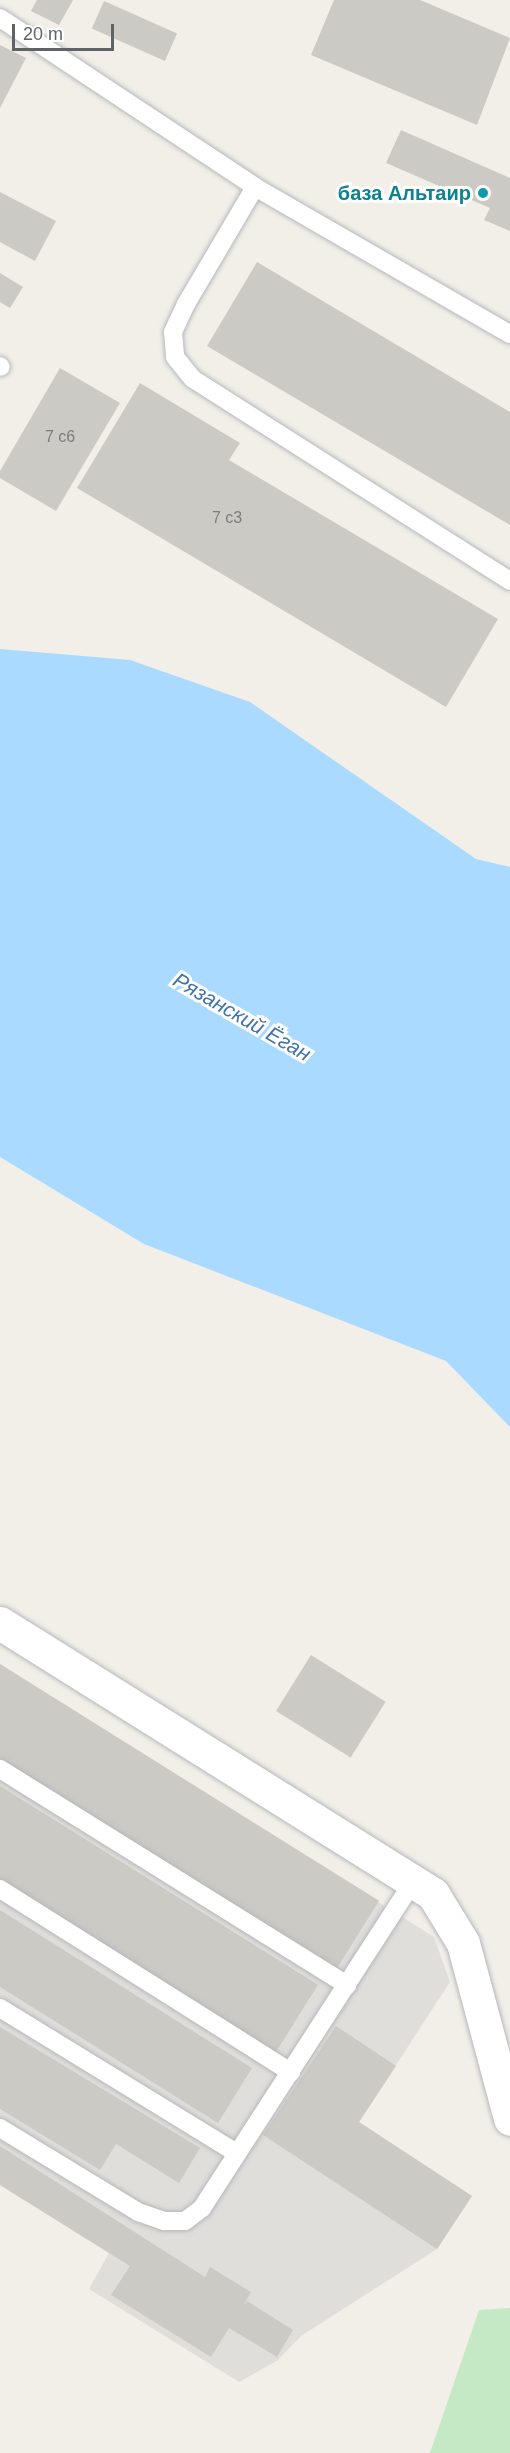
<!DOCTYPE html>
<meta charset="utf-8">
<style>
body{margin:0}
#map{position:relative;width:510px;height:2453px;overflow:hidden;background:#f1efe8;font-family:Arial,sans-serif}
div>[style]{position:absolute}
[style*='--x']{left:calc(var(--x)*1px);top:calc(var(--y)*1px);width:calc(var(--w)*1px);rotate:calc(var(--a)*1deg)}
.industrial>*{inset:0;background:#e0deda}
.green>*{inset:0;background:#c5e8c5}
.water>*{inset:0;background:#aadaff}
.building>*{inset:0;background:#cccac5;transform-origin:0 0}
.roads{filter:drop-shadow(0 0 2px #b5b8bc) drop-shadow(0 0 2px #b5b8bc)}
.lane>*{height:18px;margin:-9px;padding:0 9px;transform-origin:9px;border-radius:9px;background:#fff}
.street>*{height:33px;margin:-16.5px;padding:0 16.5px;transform-origin:16.5px;border-radius:16.5px;background:#fff}
.dots>*{width:16px;height:16px;translate:-50% -50%;box-sizing:border-box;border:3px solid #fff;border-radius:50%}
span{translate:-50% -50%;white-space:nowrap;text-align:center;line-height:1.15;-webkit-text-stroke:6px #fff;paint-order:stroke}
.number-label{font-size:16px;color:#7a7d7f}
.number-label span{-webkit-text-stroke-width:0}
.culture-label{font-size:20px;color:#0d838f;font-weight:700}
.right{translate:-100% -50%;text-align:right}
.water-label{font-size:21px;color:#4174aa;font-style:italic}
.scale{position:absolute;left:12px;top:24px;width:102px;height:27px;box-sizing:border-box;border:3px solid #5f6368;border-top:0;padding-left:8px;font-size:18px;line-height:21px;white-space:nowrap;color:#5f6368;-webkit-text-stroke:4px #fff;paint-order:stroke}
</style>
<div id="map">
<div class="industrial">
<i style="clip-path:polygon(0 1664px,434px 1937px,450px 1982px,359px 2122px,472px 2196px,437px 2249px,301px 2336px,278px 2360px,239px 2382px,89px 2289px,109px 2253px,0 2185px)"></i>
</div>
<div class="green">
<i style="clip-path:polygon(510px 2308px,510px 2453px,430px 2453px,479px 2310px)"></i>
</div>
<div class="water">
<i style="clip-path:polygon(0 649px,130px 660px,250px 702px,476px 859px,510px 867px,510px 1427px,446px 1361px,144px 1244px,0 1157px)"></i>
</div>
<div class="building">
<i style="clip-path:polygon(37px 0,73px 0,59px 25px,31px 11px)"></i>
<i style="clip-path:polygon(334px 0,420px 0,510px 38px,477px 125px,311px 55px)"></i>
<i style="left:104px;top:1px;width:80px;height:30px;rotate:24deg"></i>
<i style="clip-path:polygon(0 45px,26px 58px,0 108px)"></i>
<i style="clip-path:polygon(401px 130px,510px 178px,510px 231px,484px 220px,490px 208px,386px 163px)"></i>
<i style="clip-path:polygon(0 192px,56px 221px,35px 261px,0 242px)"></i>
<i style="clip-path:polygon(257px 262px,510px 412px,510px 525px,207px 346px)"></i>
<i style="clip-path:polygon(0 273px,23px 287px,10px 308px,0 302px)"></i>
<i style="clip-path:polygon(60px 368px,120px 403px,56px 511px,0 478px,0 471px)"></i>
<i style="clip-path:polygon(140px 383px,240px 443px,229px 460px,498px 619px,446px 707px,77px 488px)"></i>
<i style="left:311px;top:1655px;width:88px;height:66px;rotate:32deg"></i>
<i style="left:0;top:1664px;width:447px;height:80px;rotate:32deg"></i>
<i style="left:0;top:1786px;width:375px;height:80px;rotate:32deg"></i>
<i style="clip-path:polygon(0 1910px,252px 2068px,218px 2123px,0 1987px)"></i>
<i style="clip-path:polygon(336px 2026px,396px 2066px,359px 2122px,472px 2196px,437px 2249px,263px 2135px)"></i>
<i style="clip-path:polygon(0 2027px,200px 2148px,179px 2183px,116px 2144px,100px 2170px,0 2109px)"></i>
<i style="clip-path:polygon(0 2146px,205px 2277px,210px 2267px,251px 2292px,243px 2306px,247px 2301px,293px 2330px,277px 2357px,229px 2328px,211px 2357px,111px 2295px,130px 2266px,0 2185px)"></i>
</div>
<div class="roads">
<div class="lane">
<i style="--x:0;--y:18;--w:306;--a:33.5"></i>
<i style="--x:255;--y:187;--w:294;--a:30"></i>
<i style="--x:255;--y:187;--w:136;--a:120.5"></i>
<i style="--x:186;--y:304;--w:31;--a:115"></i>
<i style="--x:173;--y:332;--w:25;--a:85"></i>
<i style="--x:175;--y:357;--w:28;--a:51"></i>
<i style="--x:193;--y:379;--w:376;--a:32.5"></i>
<i style="--x:0;--y:366;--w:1;--a:45"></i>
<i style="--x:0;--y:1769;--w:409;--a:31.9"></i>
<i style="--x:0;--y:1889;--w:344;--a:32.2"></i>
<i style="--x:0;--y:2008;--w:278;--a:31.5"></i>
<i style="--x:0;--y:2128;--w:162;--a:31.3"></i>
<i style="--x:138;--y:2212;--w:28;--a:19"></i>
<i style="--x:164;--y:2221;--w:21;--a:0"></i>
<i style="--x:185;--y:2221;--w:21;--a:-37"></i>
<i style="--x:202;--y:2208;--w:392;--a:-57.1"></i>
</div>
<div class="street">
<i style="--x:0;--y:1623;--w:511;--a:32.04"></i>
<i style="--x:433;--y:1894;--w:57;--a:58.5"></i>
<i style="--x:463;--y:1943;--w:182;--a:75"></i>
</div>
</div>
<div class="dots">
<i style="left:483px;top:193px;background:#0f9aa8"></i>
</div>
<div class="number-label">
<span style="left:60px;top:437px">7 с6</span>
<span style="left:227px;top:518px">7 с3</span>
</div>
<div class="culture-label">
<span class="right" style="left:471px;top:193px">база Альтаир</span>
</div>
<div class="water-label">
<span style="left:242px;top:1017px;rotate:30deg">Рязанский Ёган</span>
</div>
<div class="scale">20 m</div>
</div>
